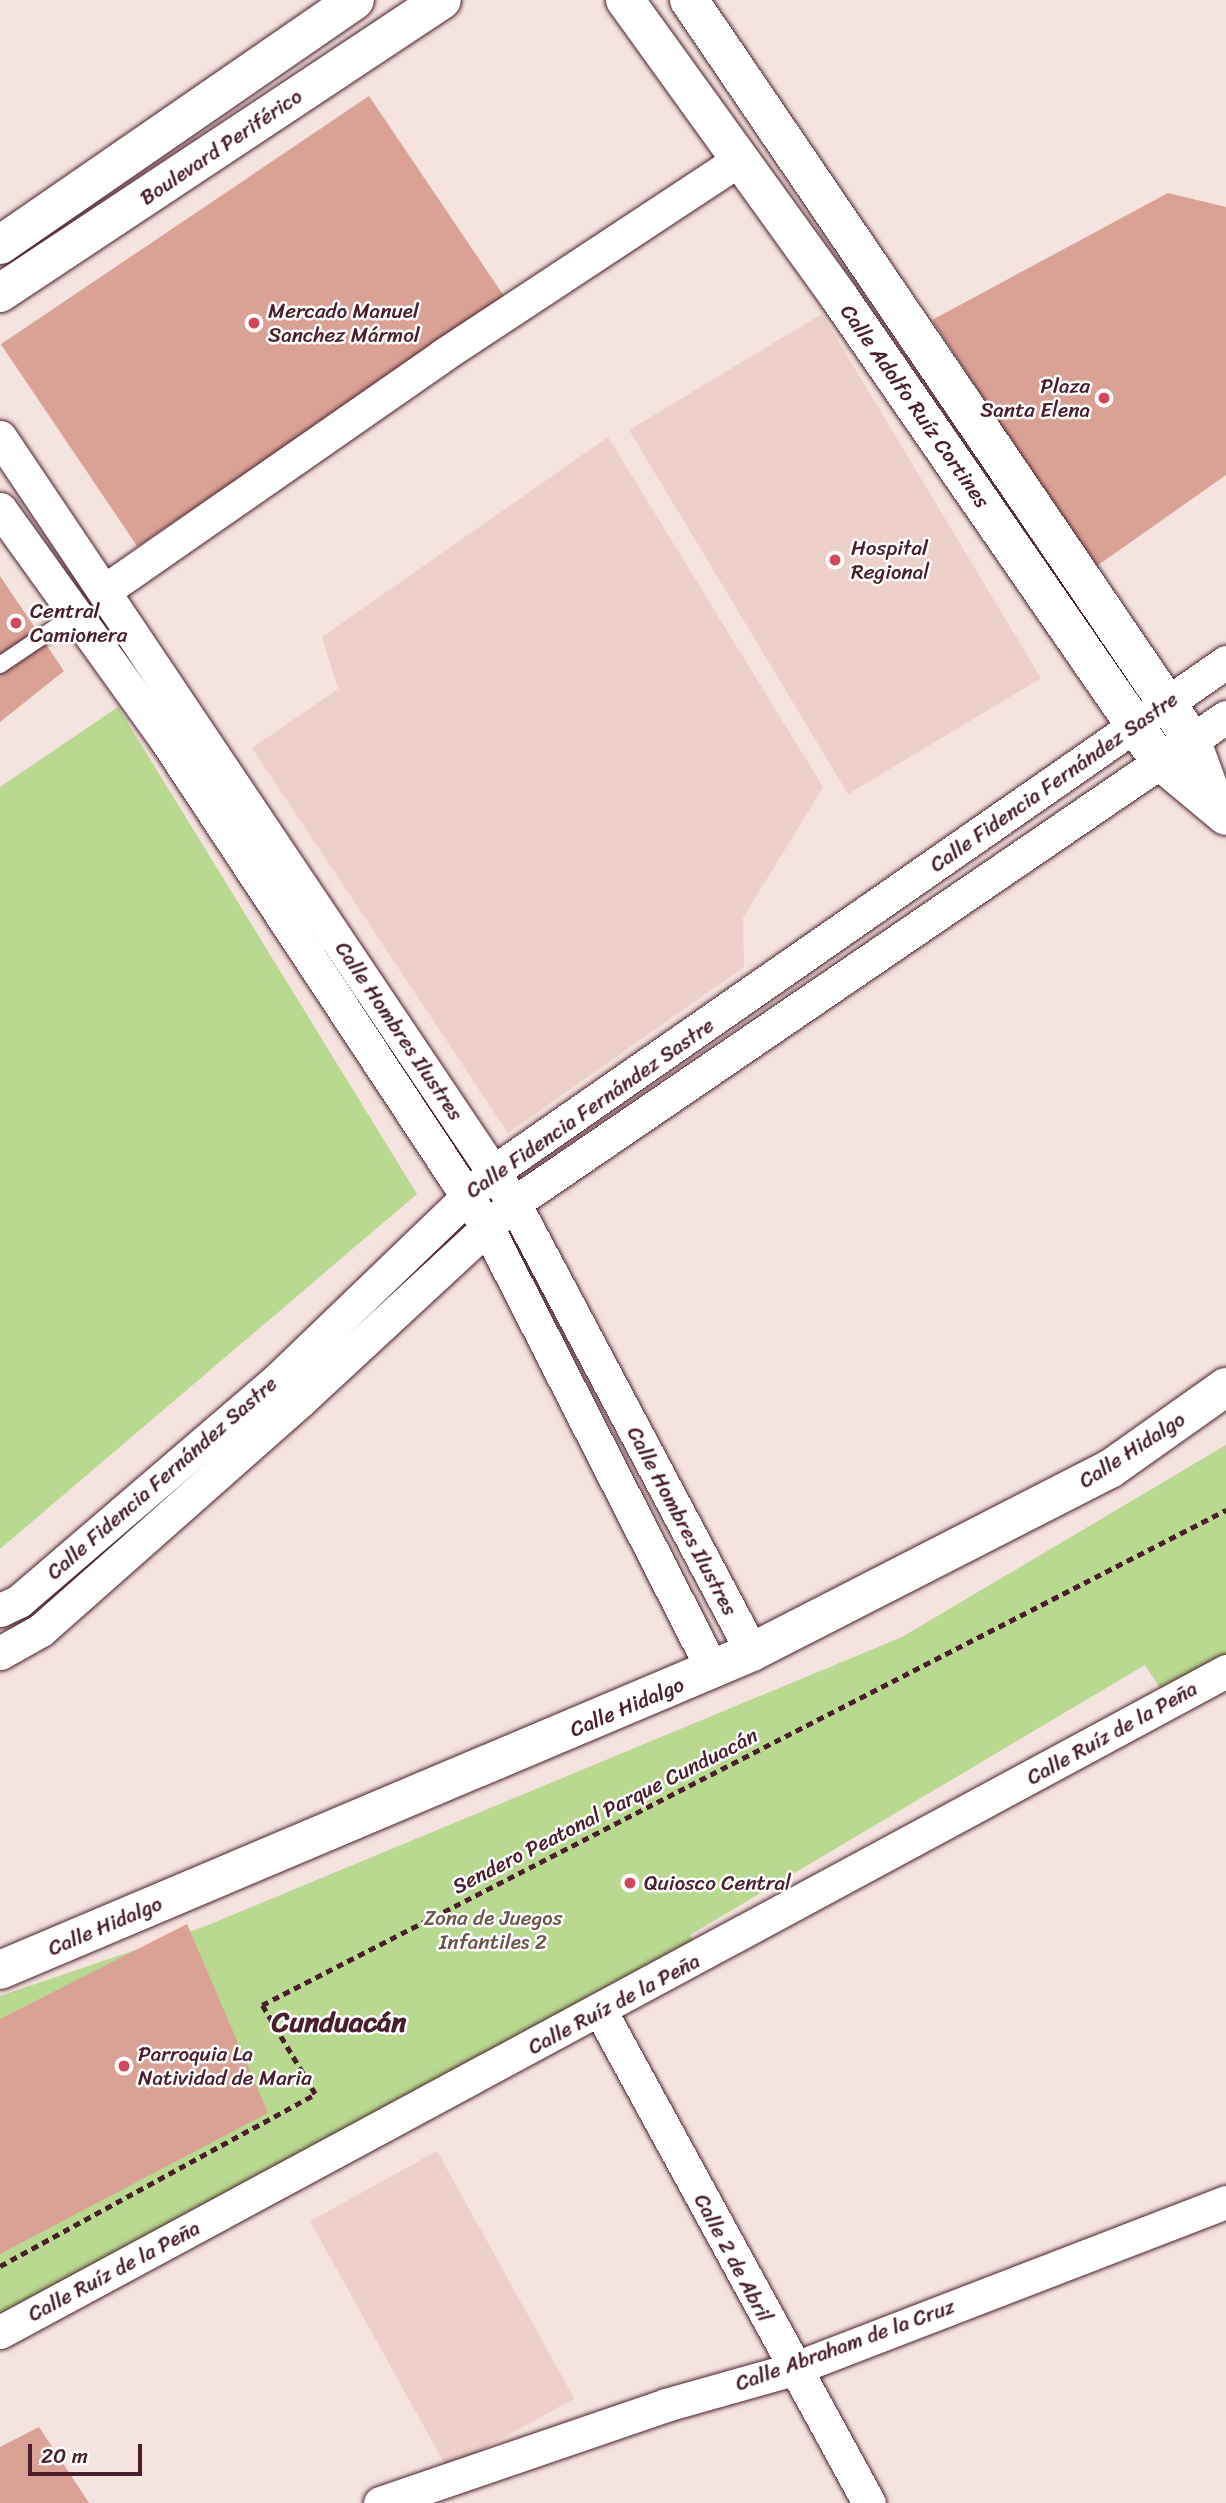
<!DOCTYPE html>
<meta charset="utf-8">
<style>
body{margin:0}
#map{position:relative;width:1226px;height:2503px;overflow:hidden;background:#f4e3df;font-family:Sriracha,sans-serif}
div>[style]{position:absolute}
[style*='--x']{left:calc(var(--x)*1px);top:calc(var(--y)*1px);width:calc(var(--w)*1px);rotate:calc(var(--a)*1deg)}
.built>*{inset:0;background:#ecd0c9;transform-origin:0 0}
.green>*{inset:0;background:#b9d890}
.building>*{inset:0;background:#daa295;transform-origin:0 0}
.path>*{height:4.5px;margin-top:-2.25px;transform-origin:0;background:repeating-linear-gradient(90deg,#4a1f2b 0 7px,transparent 0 12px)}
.roads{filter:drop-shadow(0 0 2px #4a1f2b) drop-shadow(0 0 2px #4a1f2b)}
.service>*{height:16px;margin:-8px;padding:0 8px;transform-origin:8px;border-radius:8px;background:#fff}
.minor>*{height:33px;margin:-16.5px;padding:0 16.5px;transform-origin:16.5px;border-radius:16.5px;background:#fff}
.tertiary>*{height:38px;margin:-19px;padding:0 19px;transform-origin:19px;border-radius:19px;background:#fff}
.dots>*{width:19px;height:19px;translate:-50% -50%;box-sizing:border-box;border:4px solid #fff;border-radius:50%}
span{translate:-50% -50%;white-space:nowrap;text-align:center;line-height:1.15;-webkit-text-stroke:5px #fff;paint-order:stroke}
.street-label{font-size:21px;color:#4a1f2b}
.poi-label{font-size:21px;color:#4a1f2b}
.left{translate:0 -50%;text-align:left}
.right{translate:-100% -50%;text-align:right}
.park-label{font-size:21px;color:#6b5649}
.district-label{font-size:28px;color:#4a1f2b;font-weight:700}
.scale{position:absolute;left:28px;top:2444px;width:114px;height:32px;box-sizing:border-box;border:4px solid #4a1f2b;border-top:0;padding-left:9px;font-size:21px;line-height:24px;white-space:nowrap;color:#4a1f2b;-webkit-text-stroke:5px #fff;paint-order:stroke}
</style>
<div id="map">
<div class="built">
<i style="left:822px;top:314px;width:425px;height:225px;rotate:59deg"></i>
<i style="clip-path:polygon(608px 437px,823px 787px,743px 918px,744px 967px,508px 1133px,252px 748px,338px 689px,322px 637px)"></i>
<i style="left:437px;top:2151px;width:283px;height:145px;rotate:61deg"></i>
</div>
<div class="green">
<i style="clip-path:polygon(118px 707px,417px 1194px,0 1549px,0 787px)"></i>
<i style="clip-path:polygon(1226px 1445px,1226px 1670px,1169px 1702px,1145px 1665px,690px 1935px,703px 1956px,0 2330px,0 1996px,206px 1926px,902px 1637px)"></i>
</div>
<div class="building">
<i style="left:369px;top:96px;width:244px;height:444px;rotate:56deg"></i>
<i style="clip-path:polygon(1168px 193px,1226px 207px,1226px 475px,1094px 568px,932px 320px)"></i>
<i style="clip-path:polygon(0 576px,64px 671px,0 722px)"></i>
<i style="clip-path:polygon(187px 1924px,268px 2113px,0 2254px,0 2019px)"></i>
<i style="clip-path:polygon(39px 2427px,89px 2503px,0 2503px,0 2447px)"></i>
</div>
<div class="path">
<i style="--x:0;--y:2266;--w:359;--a:-28.6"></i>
<i style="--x:315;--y:2094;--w:104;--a:-120.8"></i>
<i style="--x:262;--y:2005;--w:1084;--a:-27.18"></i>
</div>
<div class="roads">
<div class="service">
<i style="--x:0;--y:665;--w:93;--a:-34"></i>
</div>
<div class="minor">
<i style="--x:0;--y:437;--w:922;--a:56.14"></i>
<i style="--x:514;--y:1203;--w:508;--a:62.07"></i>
<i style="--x:0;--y:509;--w:284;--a:54.3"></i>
<i style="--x:166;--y:740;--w:581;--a:56.58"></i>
<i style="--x:486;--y:1225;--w:500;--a:63"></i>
<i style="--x:104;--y:591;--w:413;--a:-34.8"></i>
<i style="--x:443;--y:355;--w:352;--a:-33.4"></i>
<i style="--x:0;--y:1610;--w:21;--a:-25"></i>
<i style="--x:19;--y:1601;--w:343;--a:-40.6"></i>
<i style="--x:279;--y:1378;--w:297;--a:-43.9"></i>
<i style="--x:493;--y:1172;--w:893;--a:-34.83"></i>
<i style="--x:0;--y:1653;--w:47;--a:-29.3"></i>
<i style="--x:41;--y:1630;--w:347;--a:-41.5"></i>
<i style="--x:301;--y:1400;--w:290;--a:-42.8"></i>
<i style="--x:514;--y:1203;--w:862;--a:-34.32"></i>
<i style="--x:601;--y:2012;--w:559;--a:61.37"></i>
<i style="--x:0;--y:2332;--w:1393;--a:-28.33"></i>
<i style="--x:380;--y:2503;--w:302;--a:-18.9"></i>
<i style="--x:666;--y:2405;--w:132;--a:-15.8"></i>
<i style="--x:793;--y:2369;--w:464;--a:-21.1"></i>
</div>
<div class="tertiary">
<i style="--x:625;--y:0;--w:366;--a:54.2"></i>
<i style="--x:839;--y:297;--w:563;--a:55.35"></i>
<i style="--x:1159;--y:760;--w:87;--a:39.9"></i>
<i style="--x:689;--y:0;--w:893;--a:55.81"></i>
<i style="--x:1191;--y:739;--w:67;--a:69.9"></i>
<i style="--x:0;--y:245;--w:431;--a:-34.6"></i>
<i style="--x:0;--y:293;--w:530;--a:-33.54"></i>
<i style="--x:0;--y:1970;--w:816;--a:-22.92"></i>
<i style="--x:752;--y:1652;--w:402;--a:-27.1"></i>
<i style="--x:1110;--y:1469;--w:142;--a:-35.3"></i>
</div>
</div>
<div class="dots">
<i style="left:254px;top:323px;background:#d1495b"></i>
<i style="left:1104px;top:398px;background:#d1495b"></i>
<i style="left:835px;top:560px;background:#d1495b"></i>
<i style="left:16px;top:623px;background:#d1495b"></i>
<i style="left:630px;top:1883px;background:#d1495b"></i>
<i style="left:124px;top:2066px;background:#d1495b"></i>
</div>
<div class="street-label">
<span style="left:221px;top:147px;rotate:-34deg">Boulevard Periférico</span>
<span style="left:915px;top:406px;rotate:55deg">Calle Adolfo Ruíz Cortines</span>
<span style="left:1054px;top:782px;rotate:-35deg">Calle Fidencia Fernández Sastre</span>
<span style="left:399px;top:1031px;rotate:56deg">Calle Hombres Ilustres</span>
<span style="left:590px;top:1108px;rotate:-35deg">Calle Fidencia Fernández Sastre</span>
<span style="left:1132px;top:1450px;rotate:-33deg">Calle Hidalgo</span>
<span style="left:162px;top:1478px;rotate:-41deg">Calle Fidencia Fernández Sastre</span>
<span style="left:682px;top:1521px;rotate:62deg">Calle Hombres Ilustres</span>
<span style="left:627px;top:1707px;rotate:-23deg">Calle Hidalgo</span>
<span style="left:1112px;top:1733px;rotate:-29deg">Calle Ruíz de la Peña</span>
<span style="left:605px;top:1811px;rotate:-27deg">Sendero Peatonal Parque Cunduacán</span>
<span style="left:105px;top:1926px;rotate:-23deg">Calle Hidalgo</span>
<span style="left:614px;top:2004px;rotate:-28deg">Calle Ruíz de la Peña</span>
<span style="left:733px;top:2258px;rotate:62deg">Calle 2 de Abril</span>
<span style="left:114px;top:2271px;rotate:-28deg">Calle Ruíz de la Peña</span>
<span style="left:845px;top:2345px;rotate:-20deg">Calle Abraham de la Cruz</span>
</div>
<div class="poi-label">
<span class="left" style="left:268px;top:323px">Mercado Manuel<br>Sanchez Mármol</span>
<span class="right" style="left:1090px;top:398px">Plaza<br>Santa Elena</span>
<span class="left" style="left:851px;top:560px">Hospital<br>Regional</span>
<span class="left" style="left:30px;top:623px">Central<br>Camionera</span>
<span class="left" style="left:644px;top:1883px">Quiosco Central</span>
<span class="left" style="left:138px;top:2066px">Parroquia La<br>Natividad de Maria</span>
</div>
<div class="park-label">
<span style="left:493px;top:1930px">Zona de Juegos<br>Infantiles 2</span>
</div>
<div class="district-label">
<span style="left:339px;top:2022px">Cunduacán</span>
</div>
<div class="scale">20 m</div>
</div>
